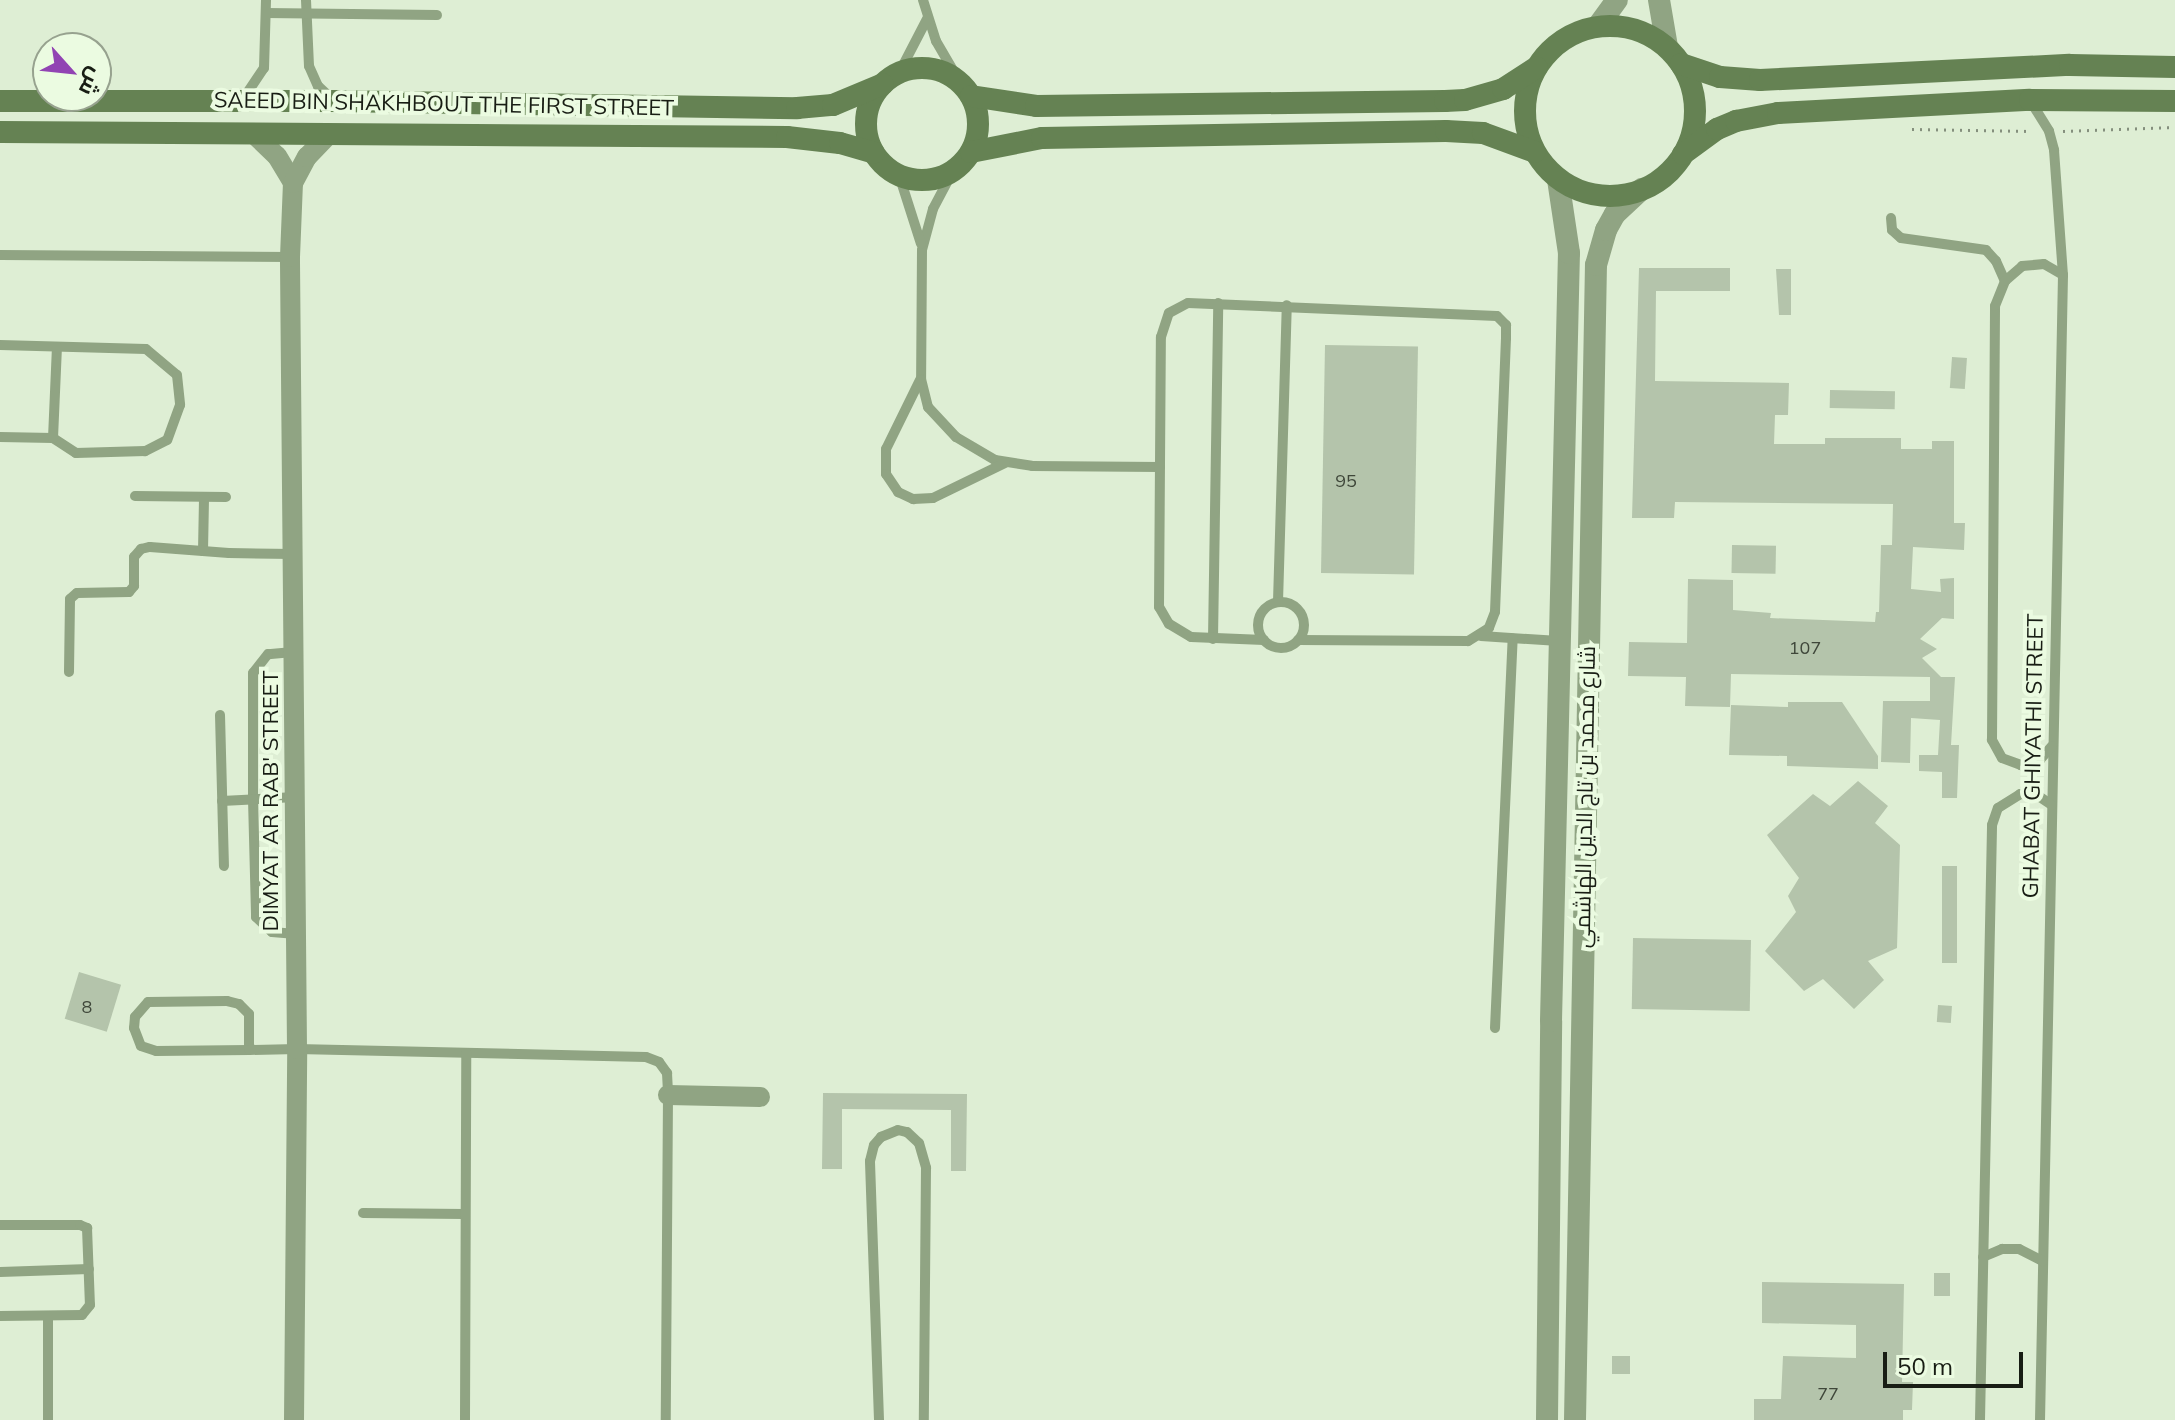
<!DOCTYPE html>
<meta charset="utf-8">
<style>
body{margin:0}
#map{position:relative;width:2175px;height:1420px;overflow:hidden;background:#deeed4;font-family:Mulish,Cairo,sans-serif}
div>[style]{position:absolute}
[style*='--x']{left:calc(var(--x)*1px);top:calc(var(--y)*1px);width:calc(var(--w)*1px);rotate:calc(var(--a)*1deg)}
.building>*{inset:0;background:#b4c4ab;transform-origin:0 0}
.path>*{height:3px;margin-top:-1.5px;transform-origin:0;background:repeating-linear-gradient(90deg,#848f7d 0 2px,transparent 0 8px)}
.service>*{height:10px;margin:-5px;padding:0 5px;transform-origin:5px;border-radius:5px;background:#90a483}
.service>.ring{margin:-5px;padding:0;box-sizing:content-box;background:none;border:10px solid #90a483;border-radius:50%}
.minor>*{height:20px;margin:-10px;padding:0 10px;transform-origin:10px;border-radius:10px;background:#90a483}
.tertiary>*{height:22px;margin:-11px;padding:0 11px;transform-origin:11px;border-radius:11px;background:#90a483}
.secondary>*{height:22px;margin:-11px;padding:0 11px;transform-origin:11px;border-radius:11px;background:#658253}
.secondary>.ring{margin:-11px;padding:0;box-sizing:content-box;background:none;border:22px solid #658253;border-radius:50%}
span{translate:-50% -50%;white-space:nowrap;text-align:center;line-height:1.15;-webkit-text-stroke:8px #ebfbe1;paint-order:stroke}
.number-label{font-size:18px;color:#3f473a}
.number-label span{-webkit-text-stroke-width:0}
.street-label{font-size:22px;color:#181d14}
.north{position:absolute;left:32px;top:32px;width:80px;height:80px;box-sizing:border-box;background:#ebfbe1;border:2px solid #97a28f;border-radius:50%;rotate:117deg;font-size:22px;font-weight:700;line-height:32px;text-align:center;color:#181d14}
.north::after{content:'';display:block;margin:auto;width:28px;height:36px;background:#9143b3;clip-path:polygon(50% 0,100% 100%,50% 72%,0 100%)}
.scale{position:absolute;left:1883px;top:1352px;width:140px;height:36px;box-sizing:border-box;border:4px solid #181d14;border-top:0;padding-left:10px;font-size:24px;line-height:28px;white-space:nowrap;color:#181d14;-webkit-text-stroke:6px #ebfbe1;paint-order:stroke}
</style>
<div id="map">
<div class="building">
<i style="clip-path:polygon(1639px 268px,1730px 268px,1730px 291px,1656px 291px,1655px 381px,1789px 383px,1788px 415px,1775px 415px,1774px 444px,1825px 444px,1825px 438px,1901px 438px,1901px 449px,1932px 449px,1932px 441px,1954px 441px,1954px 523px,1965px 523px,1964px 550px,1913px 547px,1911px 589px,1941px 592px,1940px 579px,1954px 578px,1954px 619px,1942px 618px,1920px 639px,1937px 649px,1922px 658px,1941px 677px,1955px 677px,1951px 745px,1959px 745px,1957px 798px,1942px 798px,1942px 772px,1919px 771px,1919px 755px,1938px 755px,1940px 720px,1911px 718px,1910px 763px,1881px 762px,1883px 701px,1930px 701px,1930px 677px,1731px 674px,1730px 707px,1685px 706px,1686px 677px,1628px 676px,1629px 642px,1687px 643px,1688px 579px,1733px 580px,1733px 610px,1771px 613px,1770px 618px,1875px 622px,1876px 612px,1879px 612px,1881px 545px,1892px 545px,1893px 504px,1675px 502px,1674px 518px,1632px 518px)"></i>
<i style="clip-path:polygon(1776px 269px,1791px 269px,1791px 315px,1779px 315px)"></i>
<i style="left:1325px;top:345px;width:93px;height:228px;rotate:1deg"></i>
<i style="left:1952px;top:357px;width:15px;height:31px;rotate:4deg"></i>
<i style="left:1830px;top:390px;width:65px;height:18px;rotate:1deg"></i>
<i style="left:1732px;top:545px;width:44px;height:28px;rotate:1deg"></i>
<i style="clip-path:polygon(1788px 702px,1842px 702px,1878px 756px,1878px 769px,1787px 766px,1787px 756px,1729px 755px,1731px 705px,1788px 707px)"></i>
<i style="clip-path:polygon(1858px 781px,1888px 806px,1875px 823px,1900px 845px,1897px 948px,1868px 961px,1884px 980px,1854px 1009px,1823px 979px,1804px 991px,1765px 951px,1796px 912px,1788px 896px,1799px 878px,1767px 835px,1813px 794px,1830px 806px)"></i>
<i style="left:1942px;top:866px;width:15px;height:97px"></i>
<i style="left:1633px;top:938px;width:118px;height:71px;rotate:1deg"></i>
<i style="left:79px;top:972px;width:44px;height:49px;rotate:17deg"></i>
<i style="left:1938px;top:1005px;width:14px;height:17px;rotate:4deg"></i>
<i style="clip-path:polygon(823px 1093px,967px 1094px,966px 1171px,951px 1171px,951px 1110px,842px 1109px,842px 1169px,822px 1169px)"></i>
<i style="left:1934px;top:1273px;width:16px;height:23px"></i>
<i style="clip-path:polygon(1762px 1282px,1904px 1284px,1902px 1382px,1913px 1382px,1912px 1410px,1903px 1410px,1903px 1420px,1754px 1420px,1754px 1399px,1781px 1399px,1783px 1356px,1856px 1358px,1856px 1325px,1762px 1323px)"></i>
<i style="left:1630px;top:1356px;width:18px;height:18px;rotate:90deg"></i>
</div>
<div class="path">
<i style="--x:1912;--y:129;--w:119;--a:1"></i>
<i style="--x:2063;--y:131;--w:112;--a:-2"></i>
</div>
<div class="service">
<i style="--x:306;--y:0;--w:66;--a:87.4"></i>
<i style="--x:309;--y:66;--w:22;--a:66"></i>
<i style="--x:318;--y:86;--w:16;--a:43"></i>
<i style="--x:923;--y:0;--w:43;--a:72.4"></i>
<i style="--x:936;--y:41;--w:48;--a:59.7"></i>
<i style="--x:266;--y:13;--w:171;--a:0.7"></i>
<i style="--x:899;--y:73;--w:61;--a:-62.6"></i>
<i style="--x:243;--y:99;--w:37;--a:-56"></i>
<i style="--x:264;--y:68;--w:68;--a:-88.3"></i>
<i style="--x:2031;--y:102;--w:34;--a:58"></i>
<i style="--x:2049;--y:131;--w:20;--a:75"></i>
<i style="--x:2054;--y:150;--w:125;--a:85.9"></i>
<i style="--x:2063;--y:275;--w:1145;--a:91.15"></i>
<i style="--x:953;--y:171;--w:43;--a:117.8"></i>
<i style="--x:933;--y:209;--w:42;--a:105"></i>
<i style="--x:922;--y:250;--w:129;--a:90.4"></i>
<i style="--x:921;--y:379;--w:29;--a:76"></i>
<i style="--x:928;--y:407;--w:41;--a:47"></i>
<i style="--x:956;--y:437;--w:45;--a:30.5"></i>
<i style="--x:995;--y:460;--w:37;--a:9"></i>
<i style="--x:1032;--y:466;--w:128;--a:0.4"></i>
<i style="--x:899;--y:175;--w:72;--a:72.3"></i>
<i style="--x:1891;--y:218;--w:12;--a:85"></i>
<i style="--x:1892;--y:230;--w:12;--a:42"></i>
<i style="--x:1901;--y:238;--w:86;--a:8"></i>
<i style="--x:1986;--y:250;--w:15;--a:48"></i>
<i style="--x:1996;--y:261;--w:22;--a:66"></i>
<i style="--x:0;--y:255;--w:290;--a:0.4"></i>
<i style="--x:0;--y:345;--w:146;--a:1.6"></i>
<i style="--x:146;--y:349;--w:40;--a:40"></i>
<i style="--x:177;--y:375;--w:30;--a:84"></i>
<i style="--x:180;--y:405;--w:37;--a:110"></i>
<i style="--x:167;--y:440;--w:25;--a:153"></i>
<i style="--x:145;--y:451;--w:69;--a:178.3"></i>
<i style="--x:76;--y:453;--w:27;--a:-147"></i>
<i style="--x:53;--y:438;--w:53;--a:-178.9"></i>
<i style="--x:920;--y:380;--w:77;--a:116.2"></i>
<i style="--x:886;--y:449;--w:25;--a:90"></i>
<i style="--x:886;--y:474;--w:22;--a:56"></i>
<i style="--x:898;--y:492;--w:17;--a:25"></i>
<i style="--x:913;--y:499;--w:20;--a:-3"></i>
<i style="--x:933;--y:498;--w:80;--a:-25.9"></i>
<i style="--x:53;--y:438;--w:91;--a:-87.5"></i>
<i style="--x:135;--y:496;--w:91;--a:0.6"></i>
<i style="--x:203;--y:551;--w:54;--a:-88.9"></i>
<i style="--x:1278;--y:602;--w:297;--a:-88.3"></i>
<i class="ring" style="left:1258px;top:602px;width:36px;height:36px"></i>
<i style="--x:1481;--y:636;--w:78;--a:3.7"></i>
<i style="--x:1213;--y:639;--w:336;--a:-89.1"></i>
<i style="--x:1264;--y:640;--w:73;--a:-177.6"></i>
<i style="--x:1191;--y:637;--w:26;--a:-149"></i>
<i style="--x:1169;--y:624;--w:20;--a:-120"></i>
<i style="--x:1159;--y:607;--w:270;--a:-89.6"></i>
<i style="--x:1161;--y:337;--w:25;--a:-72"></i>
<i style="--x:1169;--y:313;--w:21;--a:-28"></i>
<i style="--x:1188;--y:303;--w:309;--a:2.4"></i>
<i style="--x:1497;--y:316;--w:13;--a:45"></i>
<i style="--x:1506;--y:325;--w:13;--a:90"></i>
<i style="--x:1506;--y:338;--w:274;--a:92.3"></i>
<i style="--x:1495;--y:612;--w:17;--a:111"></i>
<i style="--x:1489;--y:628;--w:25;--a:148"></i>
<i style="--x:1468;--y:641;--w:170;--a:-179.7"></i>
<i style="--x:293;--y:652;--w:25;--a:175"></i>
<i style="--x:268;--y:654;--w:24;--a:128"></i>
<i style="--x:253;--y:673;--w:126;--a:90"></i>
<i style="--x:253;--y:799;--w:118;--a:88.5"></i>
<i style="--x:256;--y:917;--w:22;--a:43"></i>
<i style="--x:272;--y:932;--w:24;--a:5"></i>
<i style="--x:69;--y:672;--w:73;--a:-89.2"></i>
<i style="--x:70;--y:599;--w:9;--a:-41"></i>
<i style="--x:77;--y:593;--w:52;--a:-1.1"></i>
<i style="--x:129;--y:592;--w:8;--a:-50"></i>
<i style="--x:134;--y:586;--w:29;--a:-90"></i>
<i style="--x:134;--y:557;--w:11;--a:-49"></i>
<i style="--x:141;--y:549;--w:9;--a:-13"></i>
<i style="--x:150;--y:547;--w:79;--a:4.3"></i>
<i style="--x:229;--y:553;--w:64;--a:0.9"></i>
<i style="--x:220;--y:715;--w:151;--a:88.5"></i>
<i style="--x:2052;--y:746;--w:18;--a:131"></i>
<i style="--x:2040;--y:760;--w:20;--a:165"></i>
<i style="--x:2021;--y:765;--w:20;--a:-160"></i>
<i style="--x:2002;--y:758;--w:21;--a:-119"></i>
<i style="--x:1992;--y:740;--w:434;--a:-89.6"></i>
<i style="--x:1995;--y:306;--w:27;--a:-68"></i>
<i style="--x:2005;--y:281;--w:23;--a:-41"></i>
<i style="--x:2022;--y:266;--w:22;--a:-5"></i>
<i style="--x:2044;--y:264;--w:22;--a:30"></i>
<i style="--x:222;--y:801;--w:73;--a:-3.1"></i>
<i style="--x:1495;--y:1028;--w:390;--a:-87.4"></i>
<i style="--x:249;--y:1050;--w:36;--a:-90"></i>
<i style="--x:249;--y:1014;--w:14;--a:-135"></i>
<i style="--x:239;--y:1004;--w:12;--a:-166"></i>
<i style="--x:227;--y:1001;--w:79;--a:179.3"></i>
<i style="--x:148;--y:1002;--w:20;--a:131"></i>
<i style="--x:135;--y:1017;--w:11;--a:95"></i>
<i style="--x:134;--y:1028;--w:19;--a:69"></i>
<i style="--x:141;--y:1046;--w:16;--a:18"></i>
<i style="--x:156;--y:1051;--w:93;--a:-0.6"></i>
<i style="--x:249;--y:1050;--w:48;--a:-1.2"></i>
<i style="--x:297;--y:1049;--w:349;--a:1.3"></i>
<i style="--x:646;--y:1057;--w:14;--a:21"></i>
<i style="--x:659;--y:1062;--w:14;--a:54"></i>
<i style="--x:667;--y:1073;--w:22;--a:87"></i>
<i style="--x:668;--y:1095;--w:325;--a:90.4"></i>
<i style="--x:363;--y:1213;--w:101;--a:0.6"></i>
<i style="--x:0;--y:1225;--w:80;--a:0"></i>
<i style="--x:80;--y:1225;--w:8;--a:23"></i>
<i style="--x:87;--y:1228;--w:77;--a:87.8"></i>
<i style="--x:90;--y:1305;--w:13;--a:129"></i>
<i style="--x:82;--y:1315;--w:82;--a:179.3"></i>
<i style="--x:1983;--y:1257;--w:21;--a:-23"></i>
<i style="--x:2002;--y:1249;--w:17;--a:0"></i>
<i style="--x:2019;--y:1249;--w:27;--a:27"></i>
<i style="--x:0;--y:1272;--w:89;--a:-1.9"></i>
<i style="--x:48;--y:1316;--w:104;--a:90"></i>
<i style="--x:465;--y:1420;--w:367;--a:-89.8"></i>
<i style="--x:879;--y:1420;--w:259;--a:-92"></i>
<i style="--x:870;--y:1161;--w:16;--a:-76"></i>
<i style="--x:874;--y:1145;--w:11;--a:-49"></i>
<i style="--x:881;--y:1137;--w:18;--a:-22"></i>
<i style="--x:898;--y:1130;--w:9;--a:13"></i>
<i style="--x:907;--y:1132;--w:16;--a:43"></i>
<i style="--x:919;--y:1143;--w:26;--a:74"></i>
<i style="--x:926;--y:1168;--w:252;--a:90.5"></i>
<i style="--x:1980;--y:1420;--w:595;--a:-88.84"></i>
<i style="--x:1992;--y:825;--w:18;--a:-71"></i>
<i style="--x:1998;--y:808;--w:26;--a:-32"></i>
<i style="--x:2020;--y:794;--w:17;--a:3"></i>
<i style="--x:2037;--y:795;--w:18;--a:34"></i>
</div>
<div class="minor">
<i style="--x:255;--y:135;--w:30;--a:44"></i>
<i style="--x:277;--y:156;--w:31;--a:59"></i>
<i style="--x:668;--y:1095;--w:92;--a:1.2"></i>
<i style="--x:294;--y:1420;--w:371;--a:-89.5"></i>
<i style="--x:297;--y:1049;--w:792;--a:-90.51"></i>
<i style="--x:290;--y:257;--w:74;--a:-87.7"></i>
<i style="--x:293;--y:183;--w:30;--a:-62"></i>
<i style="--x:307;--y:157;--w:29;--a:-46"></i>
</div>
<div class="tertiary">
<i style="--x:1659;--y:0;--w:48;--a:80.3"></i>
<i style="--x:1598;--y:26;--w:32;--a:-54"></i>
<i style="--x:1547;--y:1420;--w:399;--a:-89.4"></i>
<i style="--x:1551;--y:1021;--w:768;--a:-88.66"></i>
<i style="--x:1569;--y:253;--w:75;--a:-98.5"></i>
<i style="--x:1575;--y:1420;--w:1155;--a:-88.96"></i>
<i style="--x:1596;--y:265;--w:36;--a:-74"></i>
<i style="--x:1606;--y:230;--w:18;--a:-61"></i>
<i style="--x:1615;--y:214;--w:37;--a:-43"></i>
</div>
<div class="secondary">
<i class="ring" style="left:1525px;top:26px;width:148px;height:148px"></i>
<i style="--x:1681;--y:64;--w:41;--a:18.4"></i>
<i style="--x:1720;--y:77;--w:40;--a:4.3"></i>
<i style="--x:1760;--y:80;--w:310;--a:-2.8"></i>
<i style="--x:2070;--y:65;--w:105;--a:1.1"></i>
<i class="ring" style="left:866px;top:68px;width:90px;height:90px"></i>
<i style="--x:971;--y:96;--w:66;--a:8.7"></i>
<i style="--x:1036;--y:106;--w:409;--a:-0.7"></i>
<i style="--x:1445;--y:101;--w:20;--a:-3"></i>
<i style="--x:1465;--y:100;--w:40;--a:-16"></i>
<i style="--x:1503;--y:89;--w:40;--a:-32.9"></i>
<i style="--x:0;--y:101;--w:335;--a:0"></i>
<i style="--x:335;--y:101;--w:462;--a:0.9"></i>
<i style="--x:797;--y:108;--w:36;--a:-5"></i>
<i style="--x:833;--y:105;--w:54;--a:-22.8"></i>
<i style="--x:0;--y:132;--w:787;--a:0.36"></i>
<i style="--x:787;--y:137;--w:53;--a:6.5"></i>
<i style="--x:840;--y:143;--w:35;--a:16"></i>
<i style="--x:971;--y:152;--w:72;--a:-11.2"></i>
<i style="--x:1042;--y:138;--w:404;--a:-1"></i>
<i style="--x:1446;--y:131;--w:37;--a:3"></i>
<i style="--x:1483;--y:133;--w:55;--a:20.1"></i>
<i style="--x:1683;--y:154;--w:42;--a:-36.3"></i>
<i style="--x:1717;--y:129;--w:21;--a:-23"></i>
<i style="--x:1736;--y:121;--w:43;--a:-10.8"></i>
<i style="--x:1778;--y:113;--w:252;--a:-3"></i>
<i style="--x:2030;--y:100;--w:145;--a:0.4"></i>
</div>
<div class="number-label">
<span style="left:1346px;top:481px">95</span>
<span style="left:1805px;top:648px">107</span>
<span style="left:87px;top:1007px">8</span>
<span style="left:1828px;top:1394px">77</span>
</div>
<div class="street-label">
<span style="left:444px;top:104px;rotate:1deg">SAEED BIN SHAKHBOUT THE FIRST STREET</span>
<span style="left:2033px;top:756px;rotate:-89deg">GHABAT GHIYATHI STREET</span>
<span style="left:1585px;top:797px;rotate:-89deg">شارع محمد بن تاج الدين الهاشمي</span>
<span style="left:271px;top:801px;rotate:-90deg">DIMYAT AR RAB' STREET</span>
</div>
<div class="north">ش</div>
<div class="scale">50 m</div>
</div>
